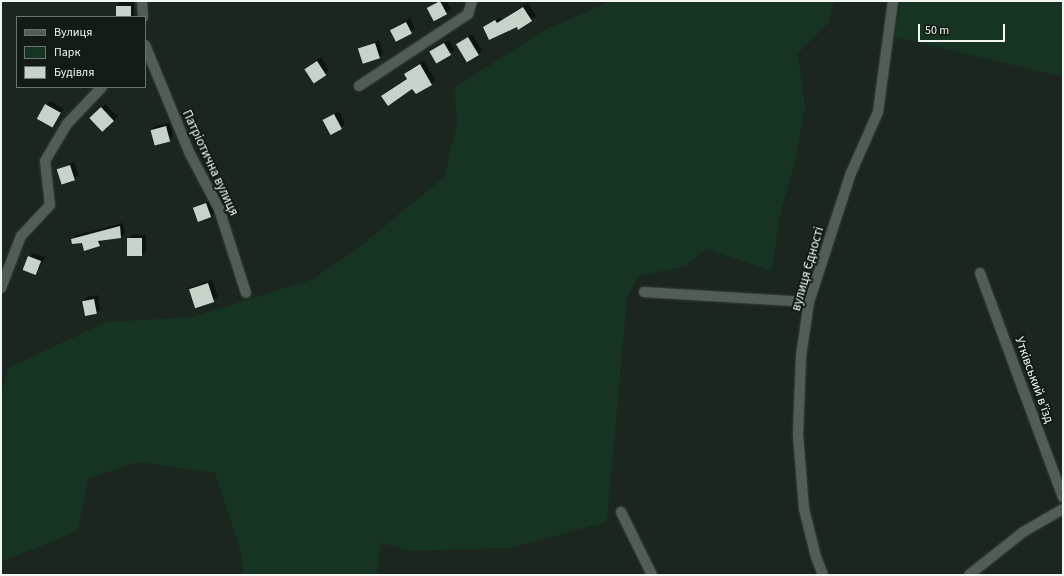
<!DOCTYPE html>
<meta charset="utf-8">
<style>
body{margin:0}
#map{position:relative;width:1064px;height:576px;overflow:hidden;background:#1b261e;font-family:"Source Sans 3",sans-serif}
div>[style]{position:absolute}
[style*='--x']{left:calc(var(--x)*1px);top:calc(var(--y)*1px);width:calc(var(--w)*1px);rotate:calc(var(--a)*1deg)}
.green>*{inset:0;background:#163421}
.shadow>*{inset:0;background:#0007;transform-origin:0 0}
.building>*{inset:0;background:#c5d3c9;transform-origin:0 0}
.roads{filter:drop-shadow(0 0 1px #39423b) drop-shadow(0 0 1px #39423b)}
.minor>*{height:10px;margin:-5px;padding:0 5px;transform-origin:5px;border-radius:5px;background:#515e55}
span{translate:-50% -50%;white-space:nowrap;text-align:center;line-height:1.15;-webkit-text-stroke:4px #121c15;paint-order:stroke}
.street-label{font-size:13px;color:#f0f7f2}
.frame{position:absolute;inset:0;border:2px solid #f0f7f2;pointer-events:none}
.legend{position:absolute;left:16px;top:16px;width:130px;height:72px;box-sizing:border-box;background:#121c15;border:1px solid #6b746d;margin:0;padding:5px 7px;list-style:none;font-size:12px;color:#f0f7f2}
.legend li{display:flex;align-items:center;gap:8px;height:20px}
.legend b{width:20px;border:1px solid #6b746d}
.scale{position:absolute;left:918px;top:24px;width:87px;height:18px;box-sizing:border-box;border:2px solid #f0f7f2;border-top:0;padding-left:5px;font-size:12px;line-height:14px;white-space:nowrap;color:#f0f7f2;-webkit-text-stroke:3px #121c15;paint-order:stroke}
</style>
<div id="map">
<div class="green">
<i style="clip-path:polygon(611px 1px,834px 1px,829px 22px,798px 53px,805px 108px,795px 162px,780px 215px,772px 271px,705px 249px,686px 266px,639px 276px,627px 298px,607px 522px,510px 548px,410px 551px,381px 543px,377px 575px,243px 575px,241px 553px,215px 473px,139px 462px,88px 479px,78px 531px,1px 562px,1px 396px,8px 368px,106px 322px,193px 317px,313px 279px,358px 248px,445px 176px,457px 123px,454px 88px,543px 31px)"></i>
<i style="clip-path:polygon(901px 1px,1063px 1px,1063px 77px,895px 37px)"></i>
</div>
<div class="shadow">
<i style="clip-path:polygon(438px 1px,446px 1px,451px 9px,435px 20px,429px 8px)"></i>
<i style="clip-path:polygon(121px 2px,134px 2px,134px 17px,117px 17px,117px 6px)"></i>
<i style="clip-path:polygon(528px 3px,536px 16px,519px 28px,517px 25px,484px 27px,500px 17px,501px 20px)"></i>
<i style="clip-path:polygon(410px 18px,415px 29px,396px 40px,391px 30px)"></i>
<i style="clip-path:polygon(472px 34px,482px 51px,478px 55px,457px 44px)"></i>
<i style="clip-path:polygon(379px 40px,383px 53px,379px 57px,359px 50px)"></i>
<i style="left:449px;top:40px;width:12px;height:22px;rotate:59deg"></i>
<i style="clip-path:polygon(321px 57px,329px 70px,325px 74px,305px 69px)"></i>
<i style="clip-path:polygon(424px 61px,435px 80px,431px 84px,386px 93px,407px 78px,405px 74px,409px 70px)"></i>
<i style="clip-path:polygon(50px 101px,64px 109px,52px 126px,46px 105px)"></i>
<i style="left:105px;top:104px;width:18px;height:19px;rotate:45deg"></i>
<i style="clip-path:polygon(339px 111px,345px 124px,341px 128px,324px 120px)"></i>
<i style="clip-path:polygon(170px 123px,173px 136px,169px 140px,151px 130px,155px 126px)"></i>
<i style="clip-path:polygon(74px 162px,78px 175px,74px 179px,58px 170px)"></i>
<i style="clip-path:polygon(210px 200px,215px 212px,211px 216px,194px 209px)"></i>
<i style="clip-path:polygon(123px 223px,125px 233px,121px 237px,102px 239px,99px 246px,72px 239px,76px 235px)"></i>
<i style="clip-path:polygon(132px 235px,146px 235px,146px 251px,142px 255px,128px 239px)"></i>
<i style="clip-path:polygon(33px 253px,45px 257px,36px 274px,29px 257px)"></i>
<i style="left:212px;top:280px;width:18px;height:24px;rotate:71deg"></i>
<i style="clip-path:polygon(98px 295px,100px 310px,96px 314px,83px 301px,87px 297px)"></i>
</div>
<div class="building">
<i style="left:440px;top:1px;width:15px;height:15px;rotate:62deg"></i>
<i style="left:116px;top:6px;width:15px;height:11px"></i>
<i style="clip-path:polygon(523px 7px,532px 21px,518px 30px,517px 27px,489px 40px,483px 27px,495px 20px,497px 23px)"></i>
<i style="left:406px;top:22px;width:13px;height:18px;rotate:63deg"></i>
<i style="left:468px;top:37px;width:21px;height:14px;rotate:59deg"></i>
<i style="left:375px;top:43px;width:16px;height:18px;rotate:72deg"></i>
<i style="left:444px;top:43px;width:14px;height:17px;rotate:60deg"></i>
<i style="left:317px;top:61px;width:17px;height:15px;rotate:57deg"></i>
<i style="clip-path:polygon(420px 64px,432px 85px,416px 94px,412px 89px,388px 106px,381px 96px,407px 79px,404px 74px)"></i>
<i style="left:45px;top:104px;width:18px;height:17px;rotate:29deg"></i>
<i style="left:101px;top:107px;width:19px;height:16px;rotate:47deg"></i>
<i style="left:334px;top:114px;width:17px;height:13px;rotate:62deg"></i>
<i style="left:166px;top:126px;width:16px;height:16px;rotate:75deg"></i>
<i style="left:70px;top:165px;width:16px;height:14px;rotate:72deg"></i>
<i style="left:206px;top:203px;width:15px;height:14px;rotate:70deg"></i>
<i style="clip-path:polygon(120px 226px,121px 238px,98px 241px,100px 246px,84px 251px,82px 243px,72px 244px,71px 239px)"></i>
<i style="left:127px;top:238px;width:15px;height:18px"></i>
<i style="left:28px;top:256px;width:14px;height:15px;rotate:21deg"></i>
<i style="left:208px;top:283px;width:20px;height:20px;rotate:72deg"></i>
<i style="left:94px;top:299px;width:15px;height:12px;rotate:79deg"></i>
</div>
<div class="roads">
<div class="minor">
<i style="--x:142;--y:1;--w:16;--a:86"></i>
<i style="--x:145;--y:45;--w:118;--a:67.6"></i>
<i style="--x:190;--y:154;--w:62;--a:62.2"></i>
<i style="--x:219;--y:209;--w:88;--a:72.2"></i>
<i style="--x:359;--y:86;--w:131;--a:-33.4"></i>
<i style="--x:468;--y:14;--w:14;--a:-73"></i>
<i style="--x:980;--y:273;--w:239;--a:69.7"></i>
<i style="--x:1;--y:288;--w:56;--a:-69"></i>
<i style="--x:21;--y:236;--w:42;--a:-46.9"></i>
<i style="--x:50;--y:205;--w:44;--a:-96.5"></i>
<i style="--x:45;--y:161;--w:43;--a:-59.3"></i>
<i style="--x:67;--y:124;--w:51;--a:-46.6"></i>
<i style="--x:644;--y:292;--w:165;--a:3.5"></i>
<i style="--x:621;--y:512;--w:70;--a:63.8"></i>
<i style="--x:823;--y:575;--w:19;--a:-111"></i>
<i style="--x:816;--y:557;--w:49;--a:-104"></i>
<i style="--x:804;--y:509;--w:74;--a:-94.6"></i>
<i style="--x:798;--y:435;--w:79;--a:-87.8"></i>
<i style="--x:801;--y:356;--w:55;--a:-81.6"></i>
<i style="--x:809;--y:302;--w:136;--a:-72"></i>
<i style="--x:851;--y:173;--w:67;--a:-66.1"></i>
<i style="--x:878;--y:112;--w:112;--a:-82.3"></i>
<i style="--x:969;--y:575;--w:69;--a:-38.5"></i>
<i style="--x:1023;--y:532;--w:46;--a:-29.9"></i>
</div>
</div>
<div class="street-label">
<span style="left:210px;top:163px;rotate:65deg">Патріотична вулиця</span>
<span style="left:808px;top:269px;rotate:-74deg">вулиця Єдності</span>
<span style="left:1034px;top:380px;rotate:70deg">Утківський в'їзд</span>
</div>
<div class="frame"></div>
<ul class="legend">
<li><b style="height:5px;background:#515e55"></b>Вулиця</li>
<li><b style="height:11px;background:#163421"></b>Парк</li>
<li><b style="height:11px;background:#c5d3c9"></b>Будівля</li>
</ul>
<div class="scale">50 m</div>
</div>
